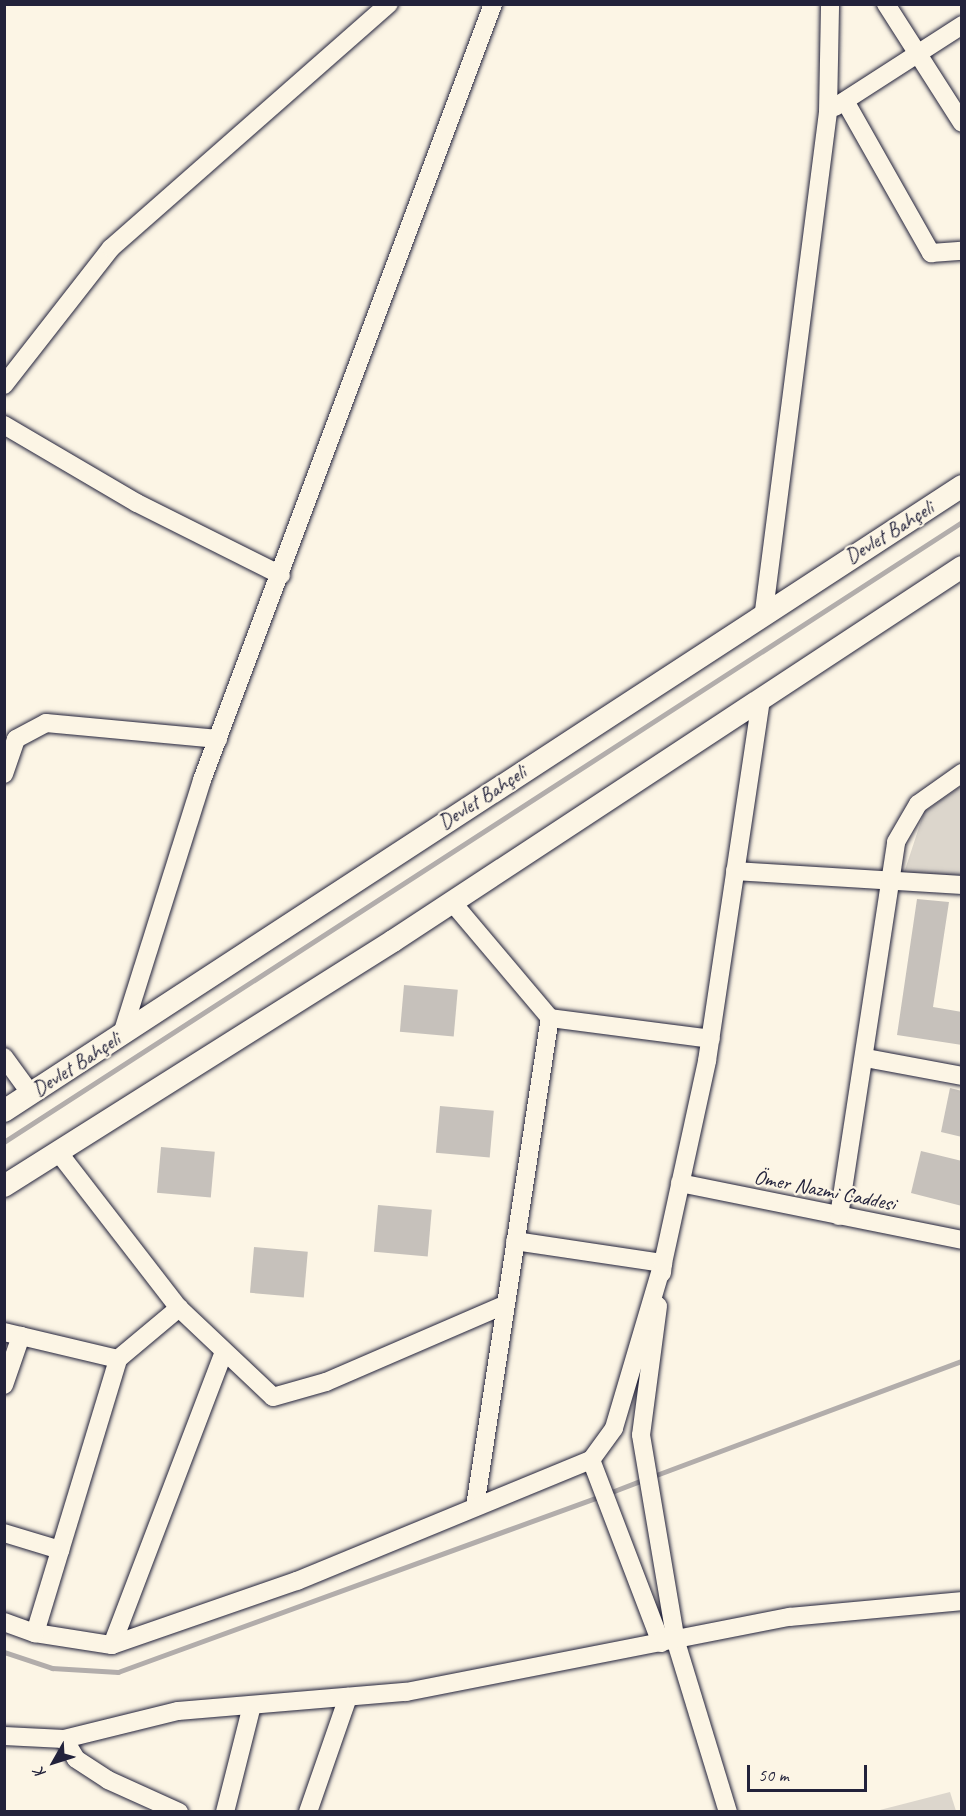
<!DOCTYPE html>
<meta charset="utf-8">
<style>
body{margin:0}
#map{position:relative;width:966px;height:1816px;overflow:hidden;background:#fcf5e5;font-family:Caveat,sans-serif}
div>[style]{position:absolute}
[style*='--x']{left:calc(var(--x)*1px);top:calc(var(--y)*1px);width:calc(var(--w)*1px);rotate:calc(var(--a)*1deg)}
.green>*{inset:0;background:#dcd6cc}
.stream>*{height:4.5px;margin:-2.25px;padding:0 2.25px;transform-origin:2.25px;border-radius:2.25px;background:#b2adab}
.building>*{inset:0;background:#c6c1bb;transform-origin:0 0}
.roads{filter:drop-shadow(0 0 2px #22223b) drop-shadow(0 0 2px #22223b)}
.minor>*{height:18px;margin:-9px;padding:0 9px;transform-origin:9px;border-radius:9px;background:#fcf5e5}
.tertiary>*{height:22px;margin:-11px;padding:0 11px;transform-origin:11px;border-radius:11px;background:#fcf5e5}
span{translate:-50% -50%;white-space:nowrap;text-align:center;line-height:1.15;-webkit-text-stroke:4.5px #fcf5e5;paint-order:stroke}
.street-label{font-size:21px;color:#22223b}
.frame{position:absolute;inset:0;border:6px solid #22223b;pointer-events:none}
.north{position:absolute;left:24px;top:1732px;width:60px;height:60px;-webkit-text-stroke:4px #fcf5e5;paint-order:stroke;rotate:231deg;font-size:16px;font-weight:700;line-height:24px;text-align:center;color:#22223b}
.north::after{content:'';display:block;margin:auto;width:21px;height:27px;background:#22223b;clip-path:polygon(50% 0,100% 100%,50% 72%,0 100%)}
.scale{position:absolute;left:747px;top:1765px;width:120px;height:27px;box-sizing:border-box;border:3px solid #22223b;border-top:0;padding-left:8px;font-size:18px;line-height:21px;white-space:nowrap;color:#22223b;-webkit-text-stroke:4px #fcf5e5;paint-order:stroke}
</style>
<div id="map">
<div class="green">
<i style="clip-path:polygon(961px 786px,961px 877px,904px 873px,924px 812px)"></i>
<i style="clip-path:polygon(950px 1792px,956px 1811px,876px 1811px)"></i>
</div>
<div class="stream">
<i style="--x:4;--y:1142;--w:1141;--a:-32.91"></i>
<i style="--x:651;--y:1477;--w:332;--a:-20.5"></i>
<i style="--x:609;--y:1493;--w:36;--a:-21"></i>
<i style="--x:4;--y:1652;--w:51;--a:18.4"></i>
<i style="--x:52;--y:1668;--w:66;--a:3.5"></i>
<i style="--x:118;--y:1672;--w:514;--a:-20.02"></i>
</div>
<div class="building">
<i style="clip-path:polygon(917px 899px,949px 902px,933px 1007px,962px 1012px,962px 1045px,897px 1035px)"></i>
<i style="left:404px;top:985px;width:54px;height:47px;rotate:5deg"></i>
<i style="clip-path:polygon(950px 1088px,962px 1091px,962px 1137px,941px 1132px)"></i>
<i style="left:440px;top:1106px;width:54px;height:47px;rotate:5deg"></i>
<i style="left:161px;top:1147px;width:54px;height:46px;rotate:5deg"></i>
<i style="clip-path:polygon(921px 1151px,962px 1161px,962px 1206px,911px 1193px)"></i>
<i style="left:378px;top:1205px;width:54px;height:47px;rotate:5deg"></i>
<i style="left:254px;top:1247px;width:54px;height:46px;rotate:5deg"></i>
</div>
<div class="roads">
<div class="minor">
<i style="--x:886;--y:4;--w:141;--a:57.4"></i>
<i style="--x:845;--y:101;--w:175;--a:60.5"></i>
<i style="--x:931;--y:253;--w:31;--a:-4"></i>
<i style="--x:835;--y:107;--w:151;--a:-32.8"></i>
<i style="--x:4;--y:385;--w:174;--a:-52"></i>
<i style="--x:111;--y:248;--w:370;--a:-41.3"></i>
<i style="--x:4;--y:425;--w:154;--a:30.4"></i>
<i style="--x:137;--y:503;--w:161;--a:26.6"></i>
<i style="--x:764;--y:611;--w:503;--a:-82.69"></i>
<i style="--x:828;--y:112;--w:108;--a:-88.9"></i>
<i style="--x:4;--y:774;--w:37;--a:-71"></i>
<i style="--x:16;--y:739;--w:34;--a:-28"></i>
<i style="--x:46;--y:723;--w:173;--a:5.3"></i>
<i style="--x:735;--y:871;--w:227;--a:3.5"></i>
<i style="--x:452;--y:902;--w:152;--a:49.8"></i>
<i style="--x:550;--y:1018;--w:162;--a:7.4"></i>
<i style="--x:122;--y:1034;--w:266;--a:-72.5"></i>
<i style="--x:202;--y:780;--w:829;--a:-69.44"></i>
<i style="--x:4;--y:1057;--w:46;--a:53.9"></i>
<i style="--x:866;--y:1058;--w:98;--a:10.6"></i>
<i style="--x:59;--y:1153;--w:196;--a:52.3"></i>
<i style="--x:179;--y:1308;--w:129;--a:43.4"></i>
<i style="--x:273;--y:1397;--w:55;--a:-15.8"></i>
<i style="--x:326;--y:1382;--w:196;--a:-23.4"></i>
<i style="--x:680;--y:1183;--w:288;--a:11.4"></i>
<i style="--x:839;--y:1216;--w:378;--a:-81.3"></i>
<i style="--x:896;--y:842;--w:44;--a:-59.9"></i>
<i style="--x:918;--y:804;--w:54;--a:-35.2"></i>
<i style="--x:515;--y:1241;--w:150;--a:8.5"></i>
<i style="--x:663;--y:1263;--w:10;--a:96"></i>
<i style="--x:658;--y:1306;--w:130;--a:97.5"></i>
<i style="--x:641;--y:1435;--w:210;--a:80.4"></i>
<i style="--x:676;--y:1642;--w:178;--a:73"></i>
<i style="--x:4;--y:1332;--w:117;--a:13.3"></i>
<i style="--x:4;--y:1385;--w:52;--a:-70.9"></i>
<i style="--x:475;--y:1507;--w:495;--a:-81.3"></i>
<i style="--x:4;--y:1533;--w:59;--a:16.9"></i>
<i style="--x:4;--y:1622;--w:33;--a:20"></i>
<i style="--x:35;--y:1633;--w:78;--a:8.9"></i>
<i style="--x:112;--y:1645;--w:196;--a:-19.1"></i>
<i style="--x:297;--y:1581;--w:318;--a:-22.4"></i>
<i style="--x:35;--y:1633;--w:286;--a:-73.1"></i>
<i style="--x:118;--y:1359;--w:80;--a:-39.9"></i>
<i style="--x:661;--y:1643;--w:196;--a:-110.9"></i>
<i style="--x:591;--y:1460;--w:39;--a:-54"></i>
<i style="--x:614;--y:1428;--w:172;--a:-73.5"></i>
<i style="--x:663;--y:1263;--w:207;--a:-77.7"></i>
<i style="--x:707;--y:1061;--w:366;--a:-81.5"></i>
<i style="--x:112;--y:1645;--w:314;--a:-69.1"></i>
<i style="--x:4;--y:1736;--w:60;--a:2.9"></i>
<i style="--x:64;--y:1739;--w:117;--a:-13.8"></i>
<i style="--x:178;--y:1711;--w:229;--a:-4.8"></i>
<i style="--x:406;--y:1692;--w:391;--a:-11.1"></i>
<i style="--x:790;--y:1617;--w:173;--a:-5.3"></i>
<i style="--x:64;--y:1739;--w:23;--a:59"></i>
<i style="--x:76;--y:1759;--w:38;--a:33"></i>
<i style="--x:108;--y:1780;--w:78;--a:24.3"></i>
<i style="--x:225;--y:1812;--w:110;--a:-75.8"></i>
<i style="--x:308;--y:1812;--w:122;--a:-70.8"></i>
</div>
<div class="tertiary">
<i style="--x:4;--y:1111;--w:1144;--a:-33.12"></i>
<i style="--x:4;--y:1186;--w:460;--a:-32.2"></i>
<i style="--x:393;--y:941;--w:681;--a:-33.32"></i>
</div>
</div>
<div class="street-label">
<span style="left:889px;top:532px;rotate:-32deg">Devlet Bahçeli</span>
<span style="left:482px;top:797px;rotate:-33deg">Devlet Bahçeli</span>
<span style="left:76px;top:1064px;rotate:-33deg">Devlet Bahçeli</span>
<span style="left:825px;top:1190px;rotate:11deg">Ömer Nazmi Caddesi</span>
</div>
<div class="frame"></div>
<div class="north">K</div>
<div class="scale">50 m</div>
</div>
